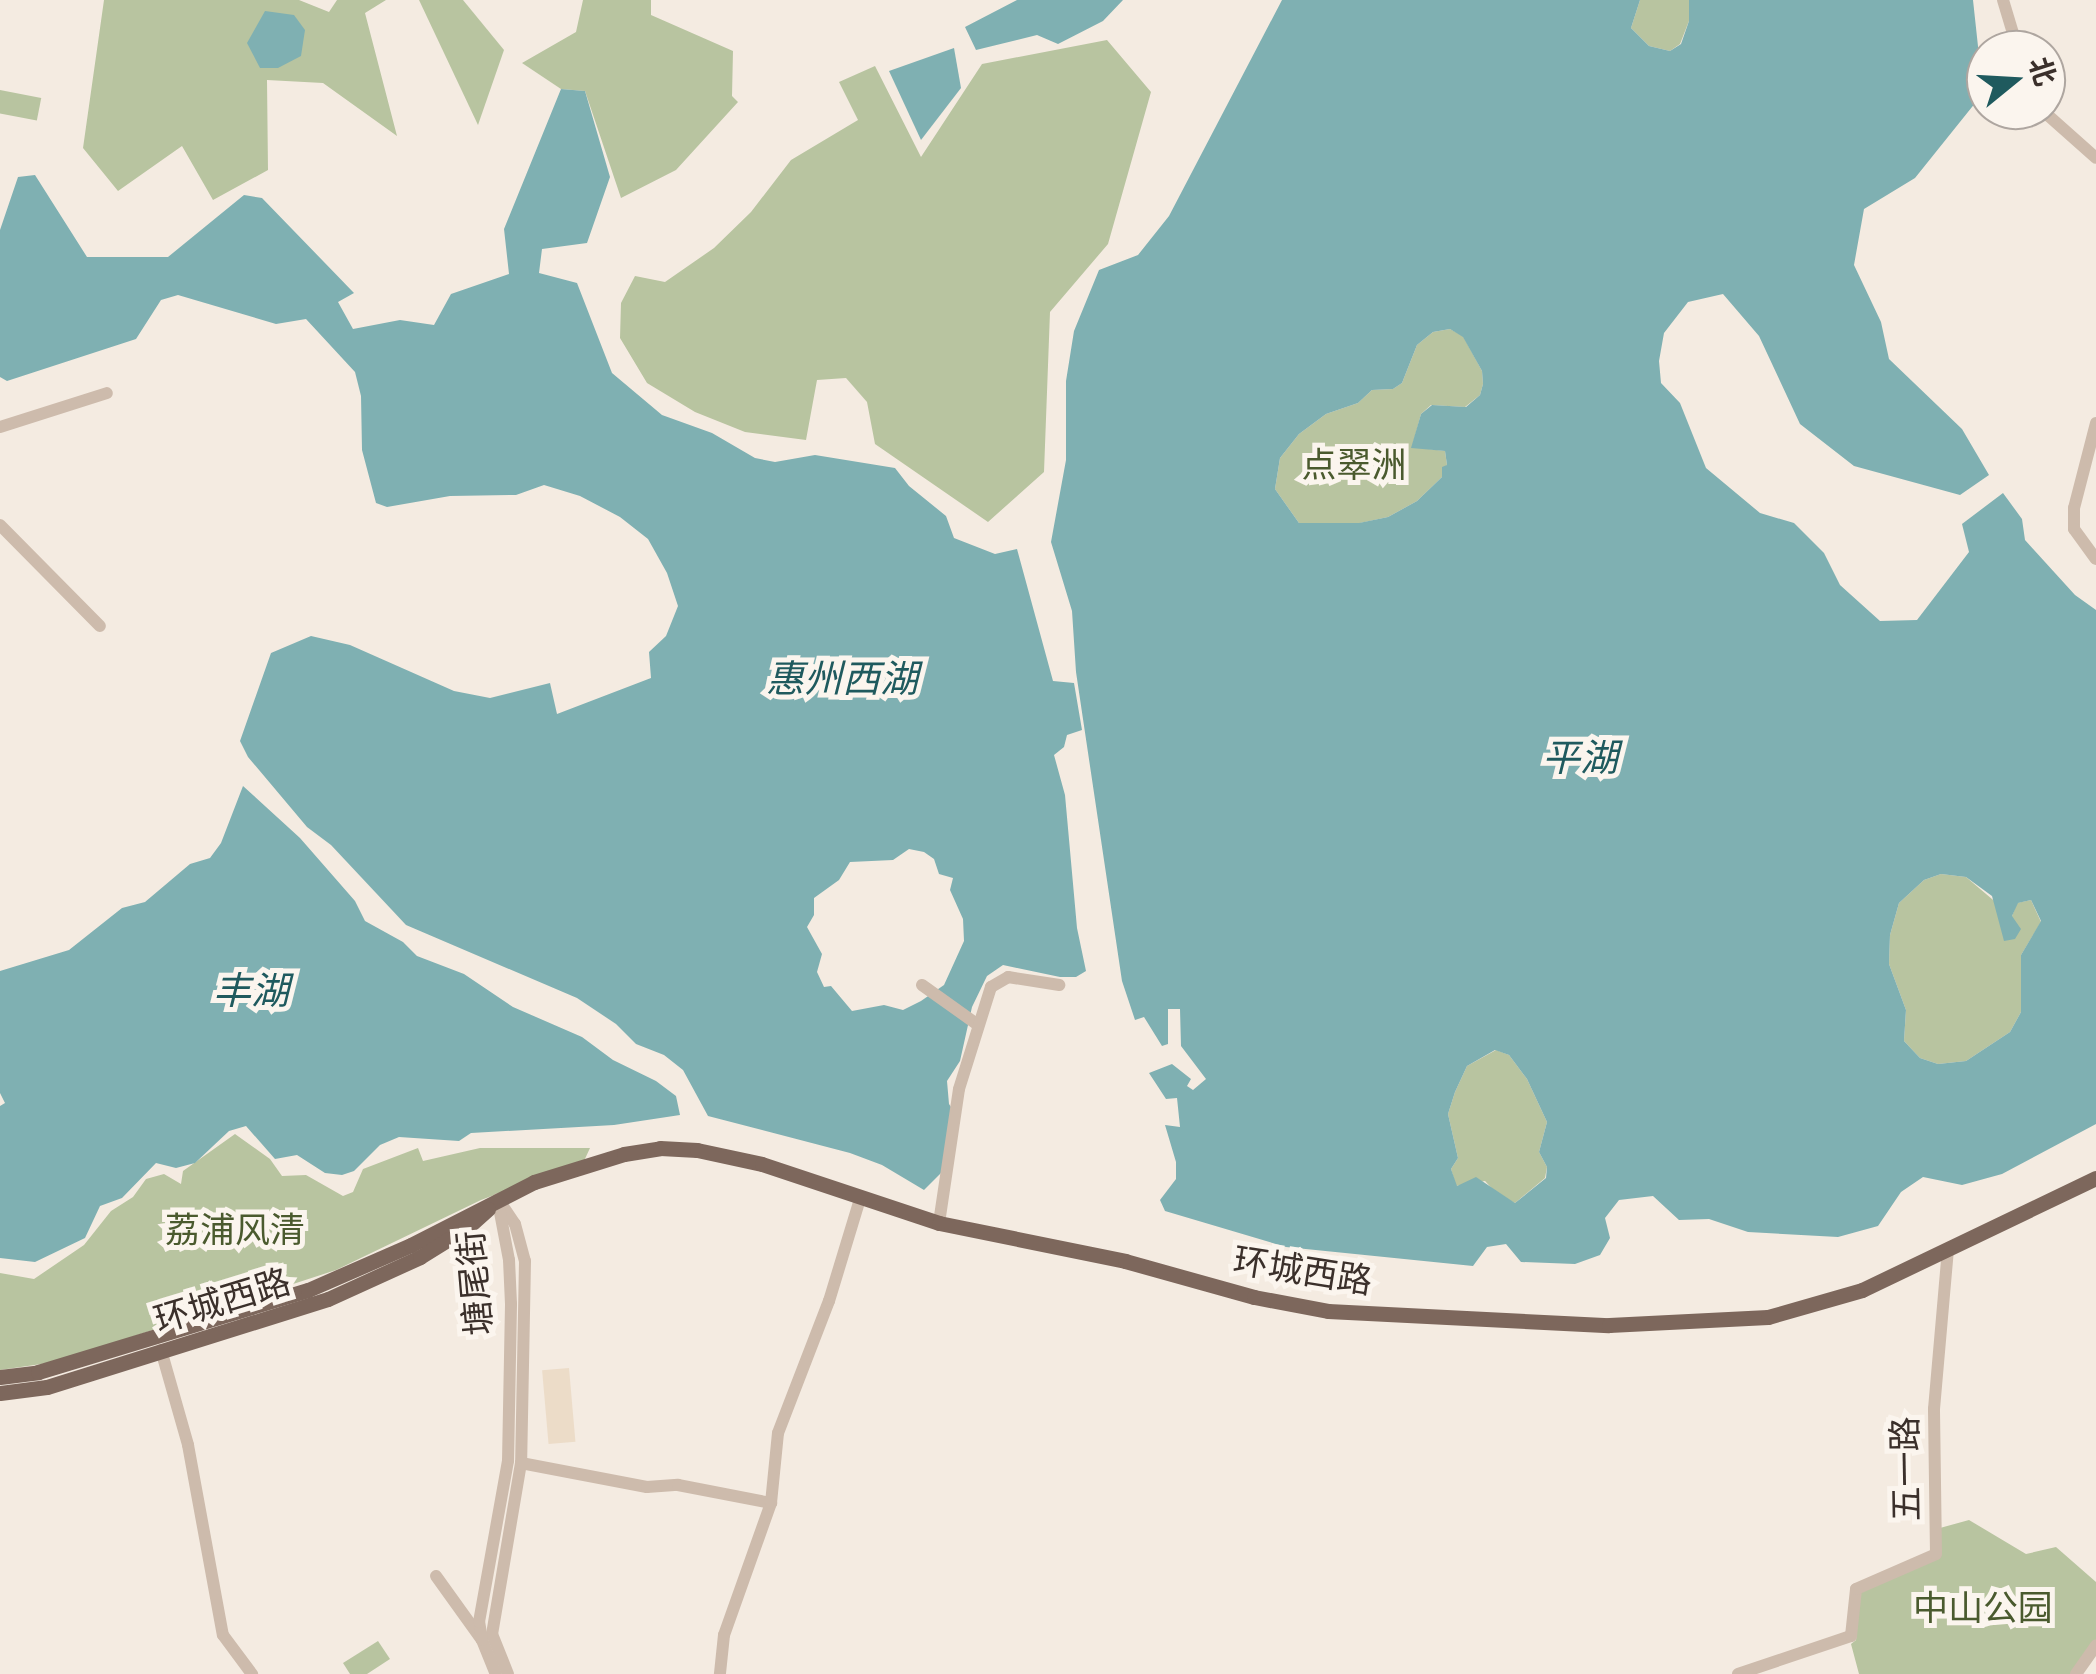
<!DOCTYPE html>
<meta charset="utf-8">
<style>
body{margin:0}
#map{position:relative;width:2096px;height:1674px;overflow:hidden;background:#f4ebe1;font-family:"Asap Condensed","Noto Sans SC",sans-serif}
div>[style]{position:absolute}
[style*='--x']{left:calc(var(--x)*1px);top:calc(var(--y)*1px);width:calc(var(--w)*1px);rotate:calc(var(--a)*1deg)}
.green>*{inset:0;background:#b8c4a0;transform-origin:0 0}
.plaza>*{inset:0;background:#ecdcc8;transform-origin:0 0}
.water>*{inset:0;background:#7fb0b2}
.minor>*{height:12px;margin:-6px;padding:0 6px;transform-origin:6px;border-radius:6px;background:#cdbbac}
.major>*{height:15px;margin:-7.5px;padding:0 7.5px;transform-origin:7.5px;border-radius:7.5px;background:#7d675c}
span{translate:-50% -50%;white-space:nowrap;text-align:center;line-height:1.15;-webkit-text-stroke:10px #fbf5ee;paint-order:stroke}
.park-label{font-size:35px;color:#4a5a2e}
.street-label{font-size:35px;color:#3b302b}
.water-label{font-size:38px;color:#1f5a5e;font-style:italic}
.north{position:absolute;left:1966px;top:30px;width:100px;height:100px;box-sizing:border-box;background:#fbf5ee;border:2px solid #aea6a0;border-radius:50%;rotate:72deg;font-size:28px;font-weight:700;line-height:40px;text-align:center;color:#3b302b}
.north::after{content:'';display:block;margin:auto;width:35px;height:45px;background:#1f5a5e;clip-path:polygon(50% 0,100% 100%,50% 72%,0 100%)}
</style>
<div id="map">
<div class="green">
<i style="clip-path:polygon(104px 0,299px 0,329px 12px,337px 0,386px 0,365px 13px,397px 136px,323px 83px,267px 80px,268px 170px,213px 200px,182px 146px,118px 191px,83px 148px)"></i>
<i style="clip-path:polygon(419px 0,463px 0,504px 50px,478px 125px)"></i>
<i style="clip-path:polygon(583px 0,651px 0,651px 15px,733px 51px,732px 96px,738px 102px,676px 170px,621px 198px,585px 91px,561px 89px,522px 63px,576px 32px)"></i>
<i style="clip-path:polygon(1640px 0,1690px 0,1689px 21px,1680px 44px,1670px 51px,1649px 46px,1631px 28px)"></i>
<i style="clip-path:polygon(1107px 40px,1151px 92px,1108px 244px,1050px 312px,1044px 472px,988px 522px,875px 444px,867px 402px,846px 378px,817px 380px,806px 440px,745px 432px,695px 412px,647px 383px,620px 338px,621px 303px,635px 276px,665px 282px,714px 248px,751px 212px,791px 160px,858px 120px,839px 82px,875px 66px,921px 157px,982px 64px)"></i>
<i style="left:0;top:90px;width:42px;height:23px;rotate:11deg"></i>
<i style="clip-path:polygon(1450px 329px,1463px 336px,1482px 371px,1483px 384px,1480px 395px,1465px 407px,1431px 405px,1421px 414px,1412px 447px,1445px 451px,1447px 465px,1442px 477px,1417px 501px,1388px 517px,1360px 523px,1299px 523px,1275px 489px,1280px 458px,1299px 434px,1326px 414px,1358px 403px,1372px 390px,1393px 389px,1402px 383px,1417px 345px,1433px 332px)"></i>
<i style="clip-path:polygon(1941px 874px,1966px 877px,2012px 916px,2017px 903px,2031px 900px,2041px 922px,2021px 955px,2021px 1012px,2010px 1032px,1966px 1061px,1938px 1064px,1920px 1058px,1904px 1041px,1906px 1010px,1889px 964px,1890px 935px,1899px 903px,1924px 880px)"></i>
<i style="clip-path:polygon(1496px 1050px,1509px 1055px,1527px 1079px,1547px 1122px,1539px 1152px,1547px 1167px,1545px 1178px,1515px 1203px,1498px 1195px,1485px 1181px,1456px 1186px,1451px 1169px,1458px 1158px,1448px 1114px,1455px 1092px,1467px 1066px)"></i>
<i style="clip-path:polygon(235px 1134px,270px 1159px,282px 1176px,306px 1175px,343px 1196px,353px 1192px,363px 1169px,418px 1148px,423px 1161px,480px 1148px,590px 1148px,584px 1161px,481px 1200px,336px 1270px,55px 1362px,0 1370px,0 1273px,34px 1279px,84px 1245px,111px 1211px,133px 1197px,146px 1179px,164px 1174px,181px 1184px,183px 1171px)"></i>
<i style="clip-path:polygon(1969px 1520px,2026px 1554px,2056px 1547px,2096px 1582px,2096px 1640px,2072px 1674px,1859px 1674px,1851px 1644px,1856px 1640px,1860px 1591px,1939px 1555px,1940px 1528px)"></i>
<i style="clip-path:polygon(378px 1641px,390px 1659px,367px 1674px,350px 1674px,343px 1663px)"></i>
</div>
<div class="plaza">
<i style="left:569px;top:1368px;width:74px;height:27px;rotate:85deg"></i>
</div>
<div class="water">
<i style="clip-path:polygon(1017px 0,1123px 0,1103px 21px,1058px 44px,1037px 35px,976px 50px,965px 27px)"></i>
<i style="clip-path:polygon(evenodd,1282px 0,1640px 0,1631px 28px,1649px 46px,1670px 51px,1681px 44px,1689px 21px,1689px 0,1973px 0,1981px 74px,1976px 102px,1915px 178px,1864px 209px,1854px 265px,1881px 322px,1889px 359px,1962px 429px,1989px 475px,1960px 495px,1854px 466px,1800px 424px,1759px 336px,1723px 294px,1688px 302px,1664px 333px,1659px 361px,1661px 383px,1680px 403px,1706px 468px,1760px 513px,1794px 523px,1824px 553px,1840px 585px,1880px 621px,1917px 620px,1969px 552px,1962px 524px,2003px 493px,2022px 519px,2025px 540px,2075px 595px,2096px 610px,2096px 1124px,2002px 1174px,1962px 1185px,1923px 1177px,1901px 1192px,1878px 1226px,1838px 1237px,1748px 1232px,1709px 1219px,1679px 1220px,1653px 1196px,1619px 1200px,1605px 1218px,1610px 1238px,1600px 1255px,1575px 1264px,1521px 1262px,1506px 1244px,1487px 1247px,1473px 1266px,1286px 1247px,1165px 1211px,1160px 1200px,1176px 1179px,1176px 1162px,1165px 1125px,1180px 1127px,1177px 1098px,1166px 1099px,1149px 1073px,1172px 1064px,1191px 1079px,1187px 1086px,1193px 1090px,1206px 1079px,1181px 1046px,1180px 1009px,1168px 1009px,1168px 1044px,1162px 1046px,1144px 1017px,1135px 1020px,1122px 981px,1076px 672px,1072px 611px,1051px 542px,1066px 460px,1066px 381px,1074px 331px,1099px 270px,1138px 255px,1169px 216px,1282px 0,1450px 329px,1463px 337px,1482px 371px,1483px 384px,1480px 395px,1466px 407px,1432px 405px,1421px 414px,1411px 448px,1445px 451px,1447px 465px,1442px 467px,1442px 477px,1417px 501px,1388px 517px,1359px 523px,1299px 523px,1275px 489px,1280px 458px,1299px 434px,1326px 414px,1358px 403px,1372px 390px,1393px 389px,1402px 383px,1417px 345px,1433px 332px,1450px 329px,1282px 0,1941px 874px,1966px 877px,1992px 896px,2004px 941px,2015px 939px,2021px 929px,2012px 916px,2018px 903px,2031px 900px,2041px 921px,2021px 955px,2021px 1012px,2010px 1032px,1966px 1061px,1938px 1064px,1920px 1058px,1904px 1041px,1906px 1010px,1889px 964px,1890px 935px,1899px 903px,1924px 880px,1941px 874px,1282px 0,1495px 1050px,1509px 1055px,1527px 1079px,1547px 1122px,1539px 1152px,1547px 1167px,1546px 1178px,1515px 1203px,1476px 1177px,1457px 1186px,1451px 1169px,1458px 1158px,1448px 1114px,1455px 1092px,1467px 1066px,1495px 1050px)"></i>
<i style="clip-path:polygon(265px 11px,294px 15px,305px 30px,301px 56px,278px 68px,260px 68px,247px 43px)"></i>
<i style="clip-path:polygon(954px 48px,961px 88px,921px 140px,889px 71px)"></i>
<i style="clip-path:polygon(evenodd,561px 89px,585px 91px,610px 177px,587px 243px,542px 249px,539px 273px,577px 283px,612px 373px,662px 415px,712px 433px,755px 458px,775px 462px,815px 455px,895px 468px,909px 486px,946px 516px,954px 538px,995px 554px,1017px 549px,1053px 681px,1074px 683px,1082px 730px,1067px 735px,1064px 747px,1054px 755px,1065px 795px,1077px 928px,1086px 971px,1076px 977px,1060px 977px,1003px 965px,987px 976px,972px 1007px,960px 1061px,947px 1081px,949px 1104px,955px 1113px,941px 1173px,924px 1190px,882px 1165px,850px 1153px,708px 1116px,683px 1070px,664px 1055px,636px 1044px,616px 1024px,577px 998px,406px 925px,331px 845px,307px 827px,248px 757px,240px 741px,271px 653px,311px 636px,350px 645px,454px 691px,490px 698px,550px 683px,557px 714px,651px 678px,649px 652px,666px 636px,678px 606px,667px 573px,648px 539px,620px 517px,580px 496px,544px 485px,516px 495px,450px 496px,387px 507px,376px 503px,362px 450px,361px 396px,355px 372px,306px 319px,276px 324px,178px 295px,161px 300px,136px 339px,7px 381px,0 377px,0 230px,18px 177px,35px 175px,87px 257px,168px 257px,244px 195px,262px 198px,354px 293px,338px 302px,353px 329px,400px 320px,434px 325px,451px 294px,509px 274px,504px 229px,561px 89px,909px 849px,924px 852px,934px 859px,939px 874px,953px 878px,950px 890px,963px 919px,964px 941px,944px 985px,921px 1001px,903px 1010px,884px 1005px,852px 1011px,831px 986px,824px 987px,817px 972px,822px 954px,807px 927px,814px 915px,814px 898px,839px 880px,850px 862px,893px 860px,909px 849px)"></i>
<i style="clip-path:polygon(243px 786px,300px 838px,355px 901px,365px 921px,403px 942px,417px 956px,464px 974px,513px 1007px,582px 1037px,613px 1060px,656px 1081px,676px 1096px,680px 1115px,614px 1125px,471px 1133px,459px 1141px,399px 1137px,380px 1145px,354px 1171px,342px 1175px,325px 1173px,297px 1155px,275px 1159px,246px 1126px,229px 1131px,195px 1163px,176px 1168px,156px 1163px,122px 1198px,100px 1206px,85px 1238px,35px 1262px,0 1258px,0 1106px,5px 1103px,0 1093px,0 971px,69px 950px,122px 908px,145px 902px,190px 864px,210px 858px,221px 843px)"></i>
</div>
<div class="minor">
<i style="--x:2003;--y:0;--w:52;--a:73.3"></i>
<i style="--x:2042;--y:110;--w:72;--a:41.6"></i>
<i style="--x:2096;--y:423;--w:88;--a:104.5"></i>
<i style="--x:2074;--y:508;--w:21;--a:90"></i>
<i style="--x:2074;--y:529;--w:37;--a:54"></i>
<i style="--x:0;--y:427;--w:112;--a:-17.6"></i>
<i style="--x:0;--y:525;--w:142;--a:45.3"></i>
<i style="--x:922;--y:985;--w:69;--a:35.5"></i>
<i style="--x:498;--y:1199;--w:30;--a:56"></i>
<i style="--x:515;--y:1224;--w:38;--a:75"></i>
<i style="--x:525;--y:1261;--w:202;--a:91.1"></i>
<i style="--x:521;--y:1463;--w:173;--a:99.6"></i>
<i style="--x:492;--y:1634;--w:43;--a:68.2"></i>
<i style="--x:939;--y:1223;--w:135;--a:-81.5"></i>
<i style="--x:959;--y:1089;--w:107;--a:-72.6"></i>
<i style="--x:991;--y:987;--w:20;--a:-30"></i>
<i style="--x:1008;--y:977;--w:52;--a:8.9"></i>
<i style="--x:161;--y:1350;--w:99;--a:74.1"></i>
<i style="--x:188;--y:1445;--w:193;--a:79.6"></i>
<i style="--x:223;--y:1635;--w:49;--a:53.4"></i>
<i style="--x:521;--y:1463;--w:128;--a:10.8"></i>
<i style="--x:647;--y:1487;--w:31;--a:-4"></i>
<i style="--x:678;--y:1485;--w:95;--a:11"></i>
<i style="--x:771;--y:1503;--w:140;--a:109.6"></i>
<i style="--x:724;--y:1635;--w:39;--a:96"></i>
<i style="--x:771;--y:1503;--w:70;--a:-84.3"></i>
<i style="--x:778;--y:1433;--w:142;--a:-68.9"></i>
<i style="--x:829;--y:1301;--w:107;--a:-73.1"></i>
<i style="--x:436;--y:1576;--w:79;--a:54.3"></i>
<i style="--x:482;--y:1640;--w:37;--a:68"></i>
<i style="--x:482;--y:1640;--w:18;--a:-99"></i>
<i style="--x:479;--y:1622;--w:164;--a:-79.8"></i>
<i style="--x:508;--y:1461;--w:157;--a:-88.9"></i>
<i style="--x:511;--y:1304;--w:44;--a:-92.6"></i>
<i style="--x:509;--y:1260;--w:59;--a:-100.7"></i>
<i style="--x:1738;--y:1674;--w:119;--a:-18.6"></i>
<i style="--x:1851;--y:1636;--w:47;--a:-83.9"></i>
<i style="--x:1856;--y:1589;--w:87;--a:-23.6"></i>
<i style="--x:1936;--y:1554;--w:145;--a:-90.8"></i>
<i style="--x:1934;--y:1409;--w:161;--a:-85"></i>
<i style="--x:2076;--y:1674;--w:35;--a:-55"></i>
</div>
<div class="major">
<i style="--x:0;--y:1377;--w:38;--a:-7"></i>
<i style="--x:38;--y:1372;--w:282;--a:-16.9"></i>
<i style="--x:308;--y:1290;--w:112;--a:-23.6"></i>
<i style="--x:411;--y:1245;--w:138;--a:-27.1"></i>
<i style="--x:534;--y:1182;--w:94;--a:-17.3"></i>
<i style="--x:624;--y:1154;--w:36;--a:-9"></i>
<i style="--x:660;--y:1148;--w:37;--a:3"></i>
<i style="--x:697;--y:1150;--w:66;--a:12.2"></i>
<i style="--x:762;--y:1164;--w:187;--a:18.4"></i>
<i style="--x:939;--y:1223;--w:190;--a:11.5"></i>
<i style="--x:1125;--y:1261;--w:134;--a:15.6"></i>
<i style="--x:1254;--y:1297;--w:75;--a:10.7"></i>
<i style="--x:1328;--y:1311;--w:281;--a:2.9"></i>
<i style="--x:1609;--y:1325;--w:159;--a:-2.9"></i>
<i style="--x:1768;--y:1317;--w:98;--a:-16"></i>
<i style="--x:1862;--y:1290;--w:259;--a:-25.6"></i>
<i style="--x:0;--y:1393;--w:47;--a:-7.3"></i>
<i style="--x:47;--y:1387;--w:294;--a:-17.4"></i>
<i style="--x:328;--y:1299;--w:101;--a:-24.5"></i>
<i style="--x:420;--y:1257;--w:57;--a:-32"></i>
<i style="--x:468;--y:1227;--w:27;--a:-42"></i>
</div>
<div class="park-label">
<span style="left:1354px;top:464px">点翠洲</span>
<span style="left:235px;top:1229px">荔浦风清</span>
<span style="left:1983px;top:1607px">中山公园</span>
</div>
<div class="street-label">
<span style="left:1303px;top:1270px;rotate:9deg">环城西路</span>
<span style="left:474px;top:1283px;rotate:-95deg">塘尾街</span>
<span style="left:222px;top:1300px;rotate:-17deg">环城西路</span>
<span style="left:1905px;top:1469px;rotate:-91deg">五一路</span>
</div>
<div class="water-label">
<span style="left:842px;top:679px">惠州西湖</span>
<span style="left:1580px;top:758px">平湖</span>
<span style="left:251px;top:991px">丰湖</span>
</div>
<div class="north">北</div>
</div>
